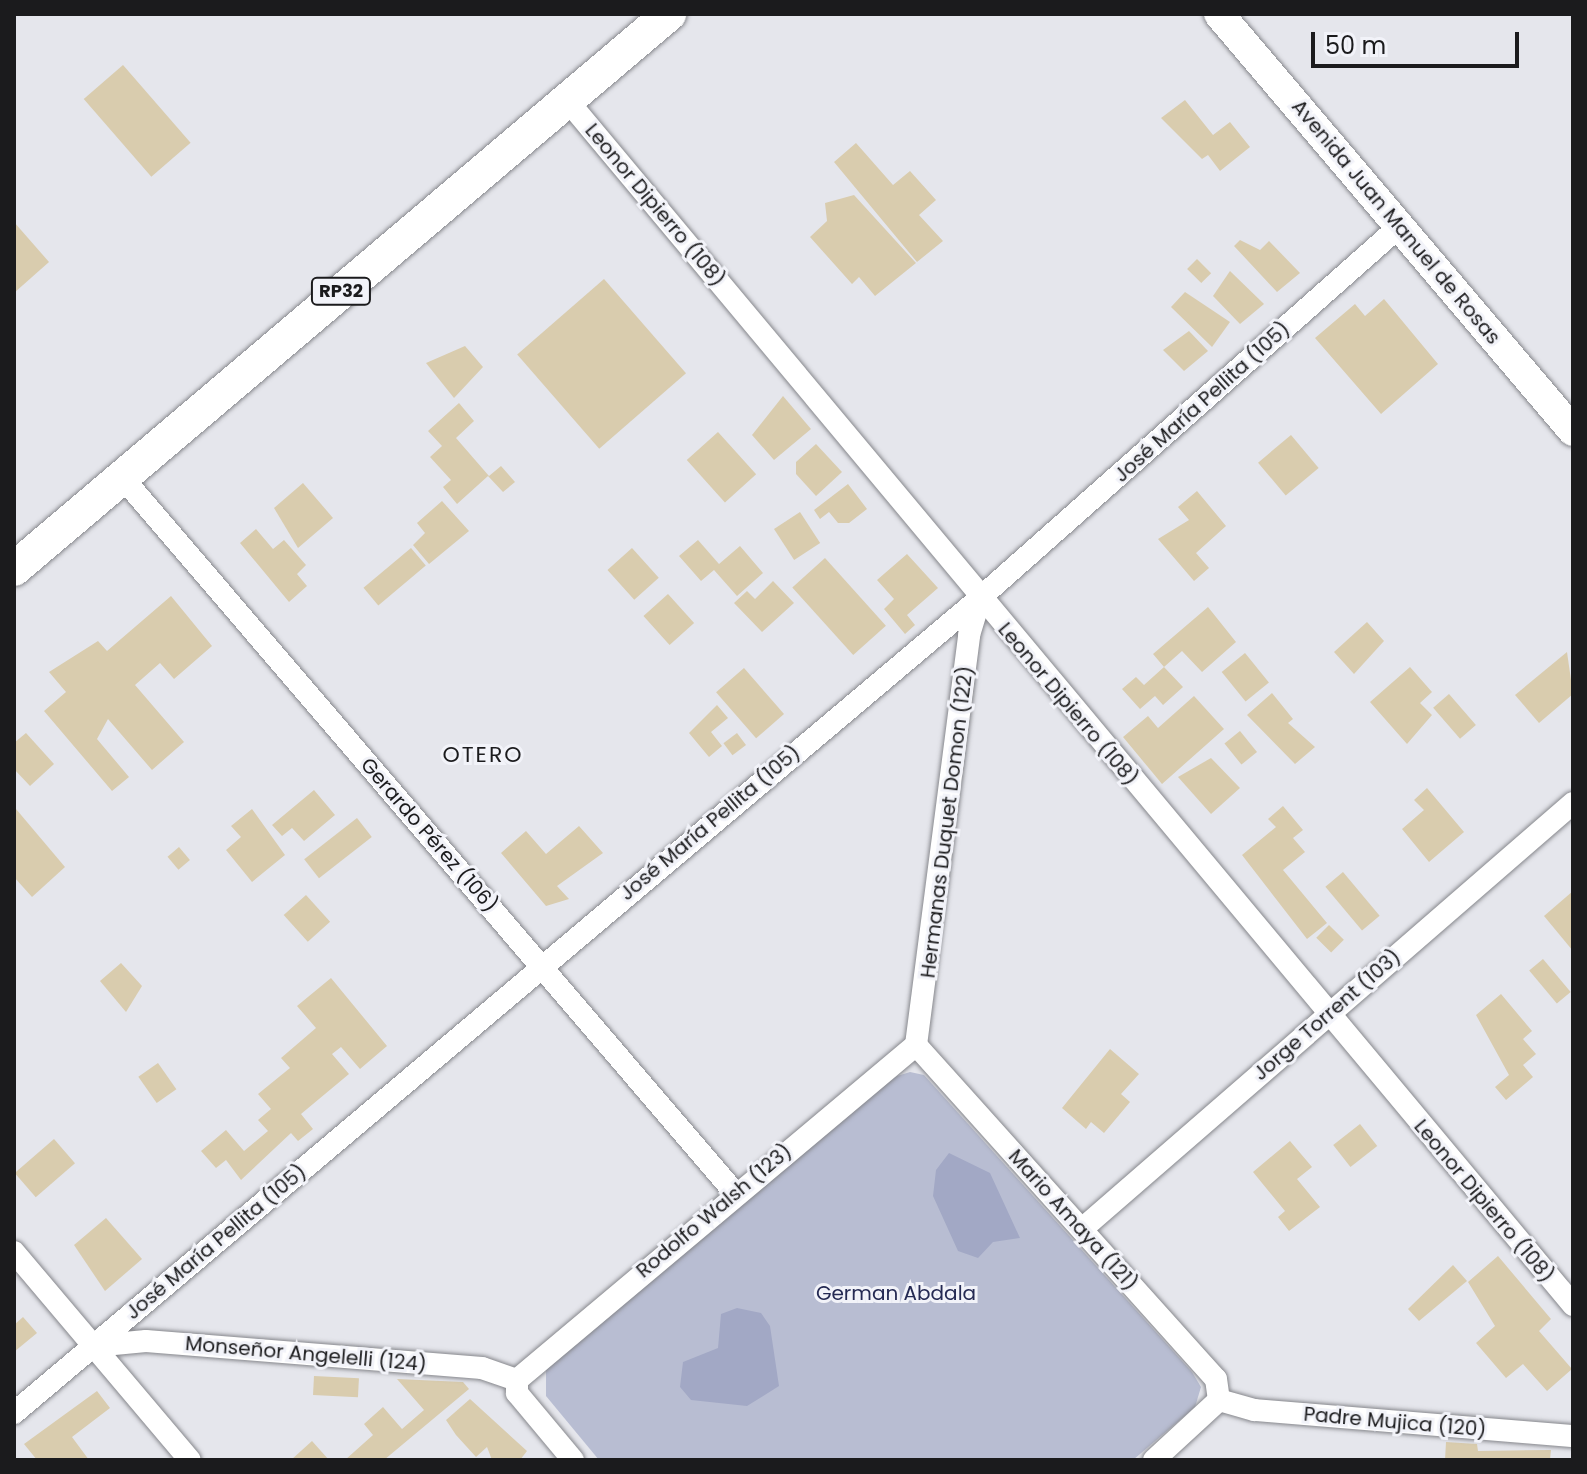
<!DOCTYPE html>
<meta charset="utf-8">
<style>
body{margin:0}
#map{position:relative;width:1587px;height:1474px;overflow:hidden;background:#e5e6ec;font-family:Poppins,sans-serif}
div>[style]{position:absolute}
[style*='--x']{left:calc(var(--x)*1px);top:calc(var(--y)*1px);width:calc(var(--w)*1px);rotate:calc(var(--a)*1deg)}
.green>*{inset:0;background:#b8bdd2}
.forest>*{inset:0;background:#a2a8c5}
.building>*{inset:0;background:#d9ccae;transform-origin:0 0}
.roads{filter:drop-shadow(0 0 2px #86878c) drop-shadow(0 0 2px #86878c)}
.minor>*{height:22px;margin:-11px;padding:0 11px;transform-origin:11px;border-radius:11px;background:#fff}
.secondary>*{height:30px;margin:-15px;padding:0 15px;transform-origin:15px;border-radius:15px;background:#fff}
.primary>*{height:34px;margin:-17px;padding:0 17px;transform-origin:17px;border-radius:17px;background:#fff}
span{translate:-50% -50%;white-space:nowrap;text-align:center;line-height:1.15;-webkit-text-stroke:6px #f2f3f9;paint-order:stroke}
.shield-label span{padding:2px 6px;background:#f2f3f9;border:2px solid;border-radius:6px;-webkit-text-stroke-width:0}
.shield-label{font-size:18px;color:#1b1b1d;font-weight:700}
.street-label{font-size:20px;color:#1b1b1d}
.park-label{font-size:20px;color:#252a53}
.neighbourhood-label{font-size:22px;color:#1b1b1d;letter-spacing:2px}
.frame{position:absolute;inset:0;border:16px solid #1b1b1d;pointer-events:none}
.scale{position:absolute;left:1311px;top:32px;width:208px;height:36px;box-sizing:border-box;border:4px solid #1b1b1d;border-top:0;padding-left:10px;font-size:24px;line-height:28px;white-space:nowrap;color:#1b1b1d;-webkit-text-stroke:6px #f2f3f9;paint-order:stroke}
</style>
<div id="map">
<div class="green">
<i style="clip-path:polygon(910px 1072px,924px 1075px,1192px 1372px,1201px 1387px,1195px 1407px,1133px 1460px,599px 1460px,546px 1396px,546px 1368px,894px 1077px)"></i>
</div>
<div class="forest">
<i style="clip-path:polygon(949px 1153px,990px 1173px,1020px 1238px,993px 1242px,978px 1258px,958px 1251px,933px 1196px,936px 1170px)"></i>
<i style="clip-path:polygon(737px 1308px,761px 1313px,770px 1326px,779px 1386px,747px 1406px,691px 1400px,680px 1387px,683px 1362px,718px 1348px,721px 1314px)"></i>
</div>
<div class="building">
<i style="left:123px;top:65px;width:103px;height:52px;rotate:49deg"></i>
<i style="clip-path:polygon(1185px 100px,1213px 135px,1230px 122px,1250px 147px,1220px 171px,1208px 155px,1202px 159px,1161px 118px)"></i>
<i style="clip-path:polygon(856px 143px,893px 185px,910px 171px,936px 200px,919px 215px,943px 241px,917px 262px,834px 162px)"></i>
<i style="clip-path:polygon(854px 195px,916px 263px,875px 296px,859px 277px,852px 284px,810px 237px,827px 221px,825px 203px)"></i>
<i style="clip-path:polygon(14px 222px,49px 262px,14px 293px)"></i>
<i style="clip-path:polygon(1240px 240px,1260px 250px,1269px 241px,1300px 273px,1277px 292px,1234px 246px)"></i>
<i style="left:1197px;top:259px;width:20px;height:14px;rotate:45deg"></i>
<i style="clip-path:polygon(1230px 271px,1264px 304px,1240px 324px,1213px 296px)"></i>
<i style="left:604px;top:279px;width:125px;height:115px;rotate:49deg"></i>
<i style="clip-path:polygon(1185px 292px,1230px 322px,1212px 347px,1171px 307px)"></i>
<i style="clip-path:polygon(1384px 299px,1438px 364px,1381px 414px,1315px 338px,1355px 304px,1365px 316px)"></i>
<i style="clip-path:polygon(1189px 331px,1208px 351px,1184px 371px,1163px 350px)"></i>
<i style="clip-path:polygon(465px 346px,483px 367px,454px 398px,426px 363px)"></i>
<i style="clip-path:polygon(783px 396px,811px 429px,774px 460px,752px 435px)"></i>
<i style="clip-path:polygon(459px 403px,474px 421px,456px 438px,489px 476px,501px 466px,515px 482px,503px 492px,488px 476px,457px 504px,443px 487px,451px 480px,430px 457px,442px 446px,428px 431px)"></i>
<i style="left:718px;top:432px;width:57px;height:42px;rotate:48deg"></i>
<i style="left:1291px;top:435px;width:43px;height:43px;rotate:50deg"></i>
<i style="clip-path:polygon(816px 444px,842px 472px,816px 496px,796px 474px,796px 462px)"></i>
<i style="clip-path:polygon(303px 483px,333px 518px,298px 548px,274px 508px)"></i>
<i style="clip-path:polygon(848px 484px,867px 509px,849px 523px,838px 523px,829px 512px,820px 519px,814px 510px)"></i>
<i style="clip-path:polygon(1197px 491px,1226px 526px,1196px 553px,1209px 568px,1194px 581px,1158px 539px,1189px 520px,1178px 507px)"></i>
<i style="clip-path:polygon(442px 501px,469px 531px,429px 564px,413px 545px,425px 533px,417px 523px)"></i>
<i style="left:800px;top:512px;width:37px;height:31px;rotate:57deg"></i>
<i style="clip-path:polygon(256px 529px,273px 549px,284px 540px,306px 565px,297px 574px,307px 586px,289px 602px,240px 543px)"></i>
<i style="clip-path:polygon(698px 540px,719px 564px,740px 546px,763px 573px,737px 596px,714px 570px,701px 581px,679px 556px)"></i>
<i style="left:411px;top:548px;width:23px;height:62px;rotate:50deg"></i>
<i style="left:632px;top:548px;width:40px;height:33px;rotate:48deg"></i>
<i style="clip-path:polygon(907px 554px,938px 588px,907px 615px,915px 625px,905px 634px,884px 609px,894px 599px,877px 580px)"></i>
<i style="left:825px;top:558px;width:91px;height:44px;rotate:48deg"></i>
<i style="clip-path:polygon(773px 581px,794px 603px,762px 632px,734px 603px,747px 591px,755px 599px)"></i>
<i style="left:668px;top:594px;width:39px;height:33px;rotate:48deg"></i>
<i style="clip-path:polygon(171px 596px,212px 646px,174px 679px,160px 663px,135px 685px,184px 742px,152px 770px,108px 719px,97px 739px,129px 777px,112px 791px,44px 711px,66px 692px,49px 672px,98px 641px,107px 651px)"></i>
<i style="clip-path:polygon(1208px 607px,1236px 642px,1202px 672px,1182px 651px,1164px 667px,1183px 687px,1163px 705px,1155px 696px,1140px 709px,1122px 689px,1136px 677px,1144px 685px,1164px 667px,1153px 654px)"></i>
<i style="clip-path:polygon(1367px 622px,1384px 641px,1354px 674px,1334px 652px)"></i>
<i style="clip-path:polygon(1567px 652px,1573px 694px,1539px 723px,1515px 695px)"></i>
<i style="left:1245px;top:653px;width:38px;height:30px;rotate:51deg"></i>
<i style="clip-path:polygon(1410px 667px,1432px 692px,1420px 703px,1432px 715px,1407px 744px,1370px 702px)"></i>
<i style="left:744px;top:668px;width:61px;height:37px;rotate:49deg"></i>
<i style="clip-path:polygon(1272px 693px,1293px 719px,1288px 723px,1315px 747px,1295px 764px,1247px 715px)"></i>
<i style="left:1449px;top:694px;width:41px;height:21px;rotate:49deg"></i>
<i style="clip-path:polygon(1194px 696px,1224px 729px,1162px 784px,1123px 737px,1148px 716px,1158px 728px)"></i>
<i style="clip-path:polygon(717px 705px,728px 718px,711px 732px,722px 746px,709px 757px,689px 733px)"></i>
<i style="left:1240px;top:731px;width:27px;height:20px;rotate:51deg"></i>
<i style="clip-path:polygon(26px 733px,54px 764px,30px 786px,14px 769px,14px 743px)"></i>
<i style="left:737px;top:733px;width:15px;height:17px;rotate:53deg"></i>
<i style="clip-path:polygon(1211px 758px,1240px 788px,1211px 814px,1178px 777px)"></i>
<i style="clip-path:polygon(1427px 788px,1464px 832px,1429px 862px,1402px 829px,1424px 810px,1414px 800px)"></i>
<i style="clip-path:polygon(314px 790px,335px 815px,304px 841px,292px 828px,282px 836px,272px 825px)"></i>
<i style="clip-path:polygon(1283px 806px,1303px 830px,1293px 838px,1305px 852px,1283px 870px,1327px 923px,1307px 939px,1242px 855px,1276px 827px,1268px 819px)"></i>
<i style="clip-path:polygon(16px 809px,65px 867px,32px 897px,14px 877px)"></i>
<i style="clip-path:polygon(252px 809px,285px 855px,252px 882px,226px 850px,241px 837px,231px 826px)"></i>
<i style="left:357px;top:818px;width:24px;height:67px;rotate:52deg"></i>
<i style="clip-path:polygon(579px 826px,603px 853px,557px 886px,569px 899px,546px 906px,501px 853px,526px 831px,546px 854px)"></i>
<i style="left:179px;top:847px;width:17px;height:15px;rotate:50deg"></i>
<i style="left:1343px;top:872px;width:57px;height:23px;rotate:50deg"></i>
<i style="clip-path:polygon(1573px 891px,1573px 951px,1544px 916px)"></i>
<i style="left:306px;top:895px;width:36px;height:30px;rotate:48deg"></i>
<i style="left:1329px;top:925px;width:21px;height:18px;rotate:45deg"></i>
<i style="left:1543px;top:959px;width:43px;height:18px;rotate:50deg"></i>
<i style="clip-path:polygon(121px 963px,142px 986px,126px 1012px,100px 981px)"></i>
<i style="clip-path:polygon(331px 978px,387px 1046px,360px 1069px,341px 1047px,332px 1054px,349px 1074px,301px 1114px,313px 1129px,298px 1141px,291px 1133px,241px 1180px,226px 1160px,216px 1168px,201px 1151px,226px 1130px,244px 1151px,268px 1131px,258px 1120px,271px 1109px,258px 1094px,290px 1068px,281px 1058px,316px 1028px,297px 1006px)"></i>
<i style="clip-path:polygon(1501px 994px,1532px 1031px,1523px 1039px,1536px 1054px,1523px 1065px,1533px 1077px,1506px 1100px,1495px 1087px,1509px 1075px,1476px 1015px)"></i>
<i style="clip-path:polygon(1110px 1049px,1139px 1074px,1121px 1094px,1130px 1102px,1104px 1133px,1091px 1122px,1086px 1129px,1062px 1108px)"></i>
<i style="left:158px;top:1063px;width:32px;height:24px;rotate:55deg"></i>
<i style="left:1360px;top:1124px;width:28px;height:34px;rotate:52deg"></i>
<i style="left:54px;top:1139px;width:32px;height:52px;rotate:49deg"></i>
<i style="clip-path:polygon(1290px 1141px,1312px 1167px,1297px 1179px,1320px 1207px,1289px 1231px,1278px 1217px,1285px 1211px,1253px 1172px)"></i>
<i style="clip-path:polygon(106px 1218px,142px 1259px,105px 1291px,74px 1245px)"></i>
<i style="clip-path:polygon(1498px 1256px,1551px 1319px,1539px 1331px,1572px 1369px,1547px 1391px,1523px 1364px,1506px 1378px,1476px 1343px,1495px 1326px,1468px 1282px)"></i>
<i style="clip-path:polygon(1453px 1265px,1467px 1281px,1419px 1321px,1408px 1309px)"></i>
<i style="clip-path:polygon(23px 1317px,37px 1333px,14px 1352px,14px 1325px)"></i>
<i style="left:314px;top:1376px;width:45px;height:19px;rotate:3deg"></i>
<i style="clip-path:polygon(397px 1379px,463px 1382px,469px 1389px,384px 1460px,345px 1460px,373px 1435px,364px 1424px,383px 1407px,402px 1429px,424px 1410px)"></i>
<i style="clip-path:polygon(97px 1391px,110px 1408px,72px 1437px,89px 1460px,37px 1460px,24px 1444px)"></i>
<i style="clip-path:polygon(470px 1399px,527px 1451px,520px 1460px,492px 1460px,487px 1447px,476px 1457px,456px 1435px,446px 1420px)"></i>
<i style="clip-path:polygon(312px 1441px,329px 1460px,291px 1460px)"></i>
<i style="clip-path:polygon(1446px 1442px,1477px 1444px,1478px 1451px,1551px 1450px,1550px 1460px,1445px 1460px)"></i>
</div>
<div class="roads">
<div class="minor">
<i style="--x:567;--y:100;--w:1570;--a:50.14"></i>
<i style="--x:122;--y:477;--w:943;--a:49.43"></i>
<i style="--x:916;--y:1045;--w:449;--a:48.1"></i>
<i style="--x:1216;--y:1379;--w:21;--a:82"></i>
<i style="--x:1082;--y:1229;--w:650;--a:-40.95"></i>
<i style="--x:14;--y:1252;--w:272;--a:49.8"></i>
<i style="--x:93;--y:1346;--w:53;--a:-5.4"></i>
<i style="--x:146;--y:1341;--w:337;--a:4.6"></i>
<i style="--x:482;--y:1368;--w:37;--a:19"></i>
<i style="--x:517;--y:1380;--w:521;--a:-40.02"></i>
<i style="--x:916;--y:1045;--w:413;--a:-82.6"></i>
<i style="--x:969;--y:635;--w:37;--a:-73"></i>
<i style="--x:517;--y:1380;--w:13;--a:90"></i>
<i style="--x:517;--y:1393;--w:87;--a:50.1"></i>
<i style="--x:1219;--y:1400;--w:37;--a:16"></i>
<i style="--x:1255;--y:1410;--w:319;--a:4.7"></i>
<i style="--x:14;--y:1413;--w:1264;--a:-40.15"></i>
<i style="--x:980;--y:598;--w:561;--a:-41.53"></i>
<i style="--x:1154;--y:1460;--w:88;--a:-42.7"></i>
</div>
<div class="secondary">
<i style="--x:1219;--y:14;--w:547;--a:49.67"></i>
</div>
<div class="primary">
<i style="--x:14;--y:569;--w:859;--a:-40.28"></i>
</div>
</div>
<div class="shield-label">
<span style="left:341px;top:291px">RP32</span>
</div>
<div class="street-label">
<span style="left:655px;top:205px;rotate:50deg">Leonor Dipierro (108)</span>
<span style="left:1396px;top:222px;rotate:50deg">Avenida Juan Manuel de Rosas</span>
<span style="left:1202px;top:402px;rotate:-42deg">José María Pellita (105)</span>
<span style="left:1068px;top:704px;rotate:50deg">Leonor Dipierro (108)</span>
<span style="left:947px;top:822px;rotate:-83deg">Hermanas Duquet Domon (122)</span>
<span style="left:710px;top:823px;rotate:-40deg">José María Pellita (105)</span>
<span style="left:429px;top:835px;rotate:49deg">Gerardo Pérez (106)</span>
<span style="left:1327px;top:1015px;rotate:-41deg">Jorge Torrent (103)</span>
<span style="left:1484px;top:1201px;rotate:50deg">Leonor Dipierro (108)</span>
<span style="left:714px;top:1211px;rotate:-40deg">Rodolfo Walsh (123)</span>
<span style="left:1073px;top:1220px;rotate:48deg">Mario Amaya (121)</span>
<span style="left:216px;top:1242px;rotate:-40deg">José María Pellita (105)</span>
<span style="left:306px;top:1354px;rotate:5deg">Monseñor Angelelli (124)</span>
<span style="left:1395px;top:1422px;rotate:5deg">Padre Mujica (120)</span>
</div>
<div class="park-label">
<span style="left:896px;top:1293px">German Abdala</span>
</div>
<div class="neighbourhood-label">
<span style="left:483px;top:755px">OTERO</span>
</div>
<div class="frame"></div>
<div class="scale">50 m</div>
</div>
